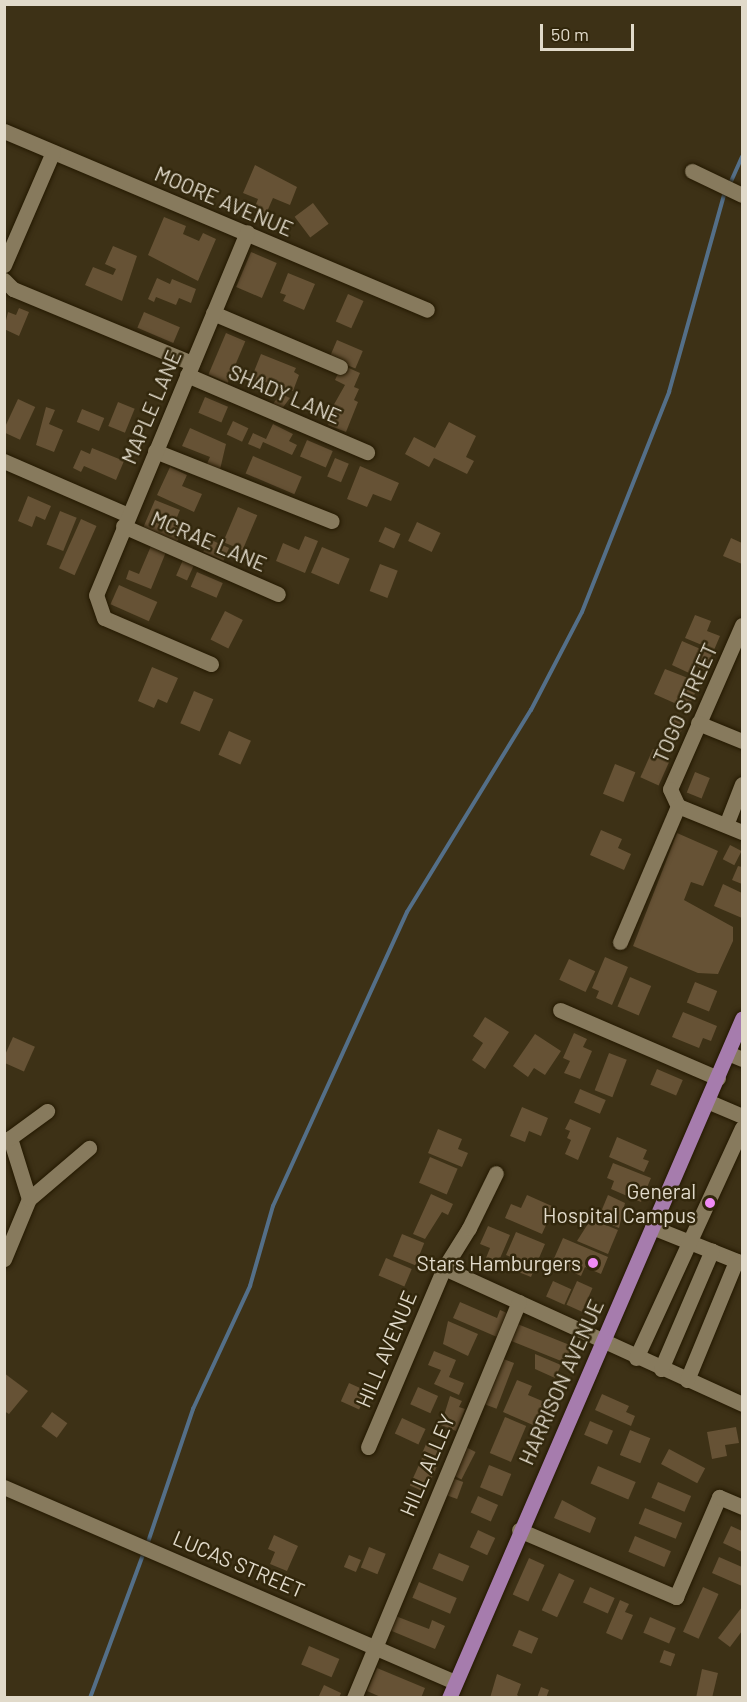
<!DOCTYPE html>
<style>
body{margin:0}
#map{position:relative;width:747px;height:1702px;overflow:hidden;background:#3d3116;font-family:Barlow,sans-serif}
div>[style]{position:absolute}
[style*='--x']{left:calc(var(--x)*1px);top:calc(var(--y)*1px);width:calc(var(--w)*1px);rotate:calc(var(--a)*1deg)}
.stream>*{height:4px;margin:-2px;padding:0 2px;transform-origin:2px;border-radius:2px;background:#546f88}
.building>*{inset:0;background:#665235;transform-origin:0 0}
.roads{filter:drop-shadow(0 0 2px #241900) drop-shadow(0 0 2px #241900)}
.minor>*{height:15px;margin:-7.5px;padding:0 7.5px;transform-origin:7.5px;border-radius:7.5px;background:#877a5d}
.major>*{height:15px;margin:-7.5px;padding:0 7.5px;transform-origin:7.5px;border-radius:7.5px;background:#a67cad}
.dots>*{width:16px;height:16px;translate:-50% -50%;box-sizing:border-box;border:3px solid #32270c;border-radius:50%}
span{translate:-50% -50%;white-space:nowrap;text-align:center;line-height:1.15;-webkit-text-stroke:5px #32270c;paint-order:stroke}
.street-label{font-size:21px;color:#e1daca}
.poi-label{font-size:21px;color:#e1daca}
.right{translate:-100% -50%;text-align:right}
.frame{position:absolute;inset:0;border:6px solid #e1daca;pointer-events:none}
.scale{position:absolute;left:540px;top:24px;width:94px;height:27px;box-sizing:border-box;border:3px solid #e1daca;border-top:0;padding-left:8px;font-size:18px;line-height:21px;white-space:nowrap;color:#e1daca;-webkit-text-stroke:4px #32270c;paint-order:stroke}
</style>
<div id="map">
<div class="stream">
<i style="--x:729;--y:186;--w:32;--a:-66"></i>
<i style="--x:147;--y:1545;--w:144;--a:-71.3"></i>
<i style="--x:193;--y:1409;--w:136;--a:-65.1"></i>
<i style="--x:250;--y:1286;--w:83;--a:-74"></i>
<i style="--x:273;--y:1206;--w:323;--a:-65.5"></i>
<i style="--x:407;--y:912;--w:237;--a:-58.5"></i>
<i style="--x:531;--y:710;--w:110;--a:-62.5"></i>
<i style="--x:582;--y:612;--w:237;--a:-68.4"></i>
<i style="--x:669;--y:392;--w:208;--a:-74.4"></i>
<i style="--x:90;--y:1698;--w:156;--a:-69.7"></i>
</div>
<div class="building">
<i style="clip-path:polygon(255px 165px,297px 187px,290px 205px,273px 198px,266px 214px,254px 209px,258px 199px,243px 193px)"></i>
<i style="left:313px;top:203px;width:26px;height:23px;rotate:53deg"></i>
<i style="clip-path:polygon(164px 217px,186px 226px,183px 234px,199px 241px,203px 233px,216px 239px,198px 281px,148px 255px)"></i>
<i style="clip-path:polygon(113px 246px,137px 256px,122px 301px,85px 285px,93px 267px,113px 275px,116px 269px,105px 264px)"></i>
<i style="left:251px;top:252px;width:28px;height:38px;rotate:23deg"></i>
<i style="clip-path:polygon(288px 273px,315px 284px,304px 310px,283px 301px,286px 295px,280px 293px)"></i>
<i style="clip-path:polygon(157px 278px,170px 284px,172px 279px,196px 289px,191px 303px,179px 298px,176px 305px,156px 297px,154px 302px,148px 299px)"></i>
<i style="left:348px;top:294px;width:17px;height:30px;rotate:24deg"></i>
<i style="clip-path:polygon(19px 308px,29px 312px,19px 336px,4px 329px,8px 312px,16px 315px)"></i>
<i style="left:144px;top:312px;width:39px;height:17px;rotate:23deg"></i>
<i style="left:226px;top:333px;width:21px;height:45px;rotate:23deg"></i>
<i style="left:337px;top:340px;width:28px;height:19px;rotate:23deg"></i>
<i style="clip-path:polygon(261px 354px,296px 368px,294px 372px,299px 375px,293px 391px,262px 381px,259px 388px,249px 384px)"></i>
<i style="clip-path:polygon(342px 365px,360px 373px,354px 387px,359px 389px,354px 400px,358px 402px,346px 432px,328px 425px,332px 417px,328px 415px,345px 385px,335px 380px)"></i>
<i style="clip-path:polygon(281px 394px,290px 398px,281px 410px,271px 406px)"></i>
<i style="left:205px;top:397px;width:25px;height:17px;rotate:23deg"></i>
<i style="left:18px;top:399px;width:19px;height:36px;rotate:25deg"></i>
<i style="left:118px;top:402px;width:18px;height:26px;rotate:22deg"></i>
<i style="clip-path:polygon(46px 407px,55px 410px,49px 424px,63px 430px,54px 452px,36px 445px)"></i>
<i style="left:82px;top:409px;width:24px;height:14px;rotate:22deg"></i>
<i style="left:233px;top:421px;width:17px;height:15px;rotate:25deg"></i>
<i style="clip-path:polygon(449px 422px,476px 436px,466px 457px,474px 461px,467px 474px,434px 458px,429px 467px,405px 454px,414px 437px,435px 448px)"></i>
<i style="clip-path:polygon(273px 424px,293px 434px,289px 441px,297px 445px,292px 455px,263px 442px,260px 449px,248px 444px,253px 433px,266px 439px)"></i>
<i style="clip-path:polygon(190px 428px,226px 444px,219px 474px,205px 468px,210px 457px,182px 446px)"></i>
<i style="left:307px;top:440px;width:28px;height:18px;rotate:23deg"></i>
<i style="clip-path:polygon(92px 448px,124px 461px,116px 480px,84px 466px,81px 472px,73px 468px,81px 450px,90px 454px)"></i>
<i style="left:253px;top:456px;width:53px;height:19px;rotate:23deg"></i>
<i style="left:335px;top:458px;width:15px;height:20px;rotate:23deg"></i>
<i style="clip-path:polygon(360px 466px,399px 483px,391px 501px,373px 494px,367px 507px,347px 499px)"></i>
<i style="clip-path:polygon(170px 467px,187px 475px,182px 486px,202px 494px,194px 512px,157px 495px)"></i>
<i style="clip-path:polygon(28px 496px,51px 506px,45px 520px,36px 516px,32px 527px,18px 521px)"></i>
<i style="clip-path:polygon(155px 500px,180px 510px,175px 522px,184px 526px,177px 542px,143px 528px)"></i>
<i style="left:238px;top:507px;width:21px;height:38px;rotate:23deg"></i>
<i style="left:60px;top:511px;width:18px;height:36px;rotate:22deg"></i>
<i style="left:81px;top:519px;width:17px;height:54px;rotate:24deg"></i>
<i style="left:417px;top:522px;width:26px;height:21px;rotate:25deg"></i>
<i style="left:385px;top:527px;width:17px;height:16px;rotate:24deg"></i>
<i style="clip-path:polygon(305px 536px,318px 541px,305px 573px,276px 561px,283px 543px,299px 550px)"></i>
<i style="clip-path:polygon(731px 538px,742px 543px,742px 564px,723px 556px)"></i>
<i style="left:209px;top:539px;width:22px;height:14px;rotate:24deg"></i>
<i style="clip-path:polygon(151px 546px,166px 552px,151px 589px,126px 579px,129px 570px,139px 574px)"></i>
<i style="left:322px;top:547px;width:30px;height:28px;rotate:23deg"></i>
<i style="left:183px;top:560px;width:12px;height:17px;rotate:24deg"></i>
<i style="left:380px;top:564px;width:19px;height:29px;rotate:21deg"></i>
<i style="left:197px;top:572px;width:28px;height:16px;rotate:23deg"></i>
<i style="left:119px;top:585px;width:42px;height:21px;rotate:24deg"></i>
<i style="left:225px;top:611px;width:20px;height:32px;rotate:27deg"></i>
<i style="clip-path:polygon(695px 615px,711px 621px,707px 631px,720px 636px,714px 650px,685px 638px)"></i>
<i style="clip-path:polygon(682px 641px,712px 654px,705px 670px,693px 665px,689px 673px,672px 665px)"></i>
<i style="clip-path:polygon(152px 667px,178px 678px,167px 703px,158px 699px,154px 708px,138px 701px)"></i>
<i style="clip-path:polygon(665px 669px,688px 678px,684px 688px,695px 693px,688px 709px,654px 694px)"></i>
<i style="left:194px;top:691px;width:21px;height:35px;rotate:23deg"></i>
<i style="left:675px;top:717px;width:11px;height:18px;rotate:22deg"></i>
<i style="left:229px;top:731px;width:24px;height:26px;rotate:24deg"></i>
<i style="left:653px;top:749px;width:20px;height:31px;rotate:24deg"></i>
<i style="left:615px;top:764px;width:22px;height:32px;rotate:22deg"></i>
<i style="left:695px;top:772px;width:16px;height:22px;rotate:22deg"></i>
<i style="clip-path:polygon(601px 830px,622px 839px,618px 848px,631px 854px,624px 870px,590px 855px)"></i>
<i style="clip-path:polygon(677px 833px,718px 851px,703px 886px,691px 882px,684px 900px,733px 927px,733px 941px,718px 974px,698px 973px,633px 946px)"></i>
<i style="left:730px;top:845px;width:13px;height:16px;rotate:27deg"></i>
<i style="clip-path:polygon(738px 866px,742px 867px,742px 884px,732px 880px)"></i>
<i style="clip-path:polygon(723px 884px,742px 893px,742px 918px,714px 906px)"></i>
<i style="clip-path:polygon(605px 957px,628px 967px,612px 1005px,596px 998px,599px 991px,592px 988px)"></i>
<i style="left:569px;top:959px;width:29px;height:23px;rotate:25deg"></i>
<i style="left:630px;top:977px;width:23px;height:32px;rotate:23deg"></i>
<i style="left:695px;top:982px;width:24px;height:22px;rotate:22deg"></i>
<i style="clip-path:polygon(683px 1012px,717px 1026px,711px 1041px,703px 1038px,699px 1048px,672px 1037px)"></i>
<i style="clip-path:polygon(485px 1017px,509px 1032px,485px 1069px,472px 1060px,483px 1043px,473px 1036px)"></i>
<i style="clip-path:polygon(574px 1033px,587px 1039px,583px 1047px,592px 1051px,580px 1079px,564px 1073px,570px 1061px,563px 1058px)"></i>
<i style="clip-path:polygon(535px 1034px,561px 1051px,545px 1075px,534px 1068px,528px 1077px,513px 1066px)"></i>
<i style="left:13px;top:1037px;width:24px;height:27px;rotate:24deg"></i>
<i style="left:609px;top:1053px;width:19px;height:40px;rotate:21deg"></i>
<i style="left:657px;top:1069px;width:28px;height:17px;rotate:23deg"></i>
<i style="left:580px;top:1089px;width:28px;height:15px;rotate:23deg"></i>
<i style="clip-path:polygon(522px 1107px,548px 1118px,541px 1136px,529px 1131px,525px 1142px,510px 1136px)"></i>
<i style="clip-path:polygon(570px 1119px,591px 1128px,578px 1160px,565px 1154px,571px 1140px,567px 1138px,570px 1131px,565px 1129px)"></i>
<i style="clip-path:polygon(438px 1129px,462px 1139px,458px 1149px,468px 1153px,462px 1167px,428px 1153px)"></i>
<i style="clip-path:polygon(617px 1137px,647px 1150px,643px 1159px,649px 1161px,644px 1172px,609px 1157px)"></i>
<i style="left:430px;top:1157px;width:30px;height:28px;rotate:23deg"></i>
<i style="clip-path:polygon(613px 1163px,651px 1178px,641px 1202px,611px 1189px,614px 1181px,607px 1178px)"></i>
<i style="clip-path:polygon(431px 1194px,453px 1204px,448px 1215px,442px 1212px,425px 1239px,413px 1234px)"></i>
<i style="clip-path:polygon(527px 1195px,554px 1207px,542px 1234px,505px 1218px,511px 1204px,521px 1208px)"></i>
<i style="clip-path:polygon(608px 1195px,625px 1203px,619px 1228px,598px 1219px)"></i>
<i style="clip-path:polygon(591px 1219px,618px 1230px,608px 1254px,577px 1241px)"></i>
<i style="clip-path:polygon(488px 1226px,510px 1235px,498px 1263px,486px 1258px,490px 1248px,480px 1244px)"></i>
<i style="clip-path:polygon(516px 1232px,545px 1244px,531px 1277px,516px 1271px,520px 1261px,506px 1255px)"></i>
<i style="left:402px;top:1234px;width:24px;height:24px;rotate:22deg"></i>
<i style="clip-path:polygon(563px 1238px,608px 1257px,601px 1274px,585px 1267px,581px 1276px,552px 1263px)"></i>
<i style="left:386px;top:1258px;width:28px;height:19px;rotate:23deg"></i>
<i style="left:553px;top:1281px;width:20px;height:17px;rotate:24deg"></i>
<i style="left:577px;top:1281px;width:17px;height:26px;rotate:24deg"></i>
<i style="clip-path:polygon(460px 1302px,497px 1318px,500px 1310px,507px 1313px,497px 1337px,453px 1318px)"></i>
<i style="clip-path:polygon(448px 1321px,478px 1334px,468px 1356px,443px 1344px)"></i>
<i style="left:515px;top:1323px;width:61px;height:18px;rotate:22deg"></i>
<i style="clip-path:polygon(434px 1351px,456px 1360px,449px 1377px,464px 1383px,459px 1395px,434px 1384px,441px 1370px,428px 1365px)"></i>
<i style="clip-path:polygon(535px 1354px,561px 1365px,555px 1378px,535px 1369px)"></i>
<i style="left:501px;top:1358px;width:14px;height:49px;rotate:21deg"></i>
<i style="clip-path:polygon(4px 1373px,28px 1391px,9px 1414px,4px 1411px)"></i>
<i style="clip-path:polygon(517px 1380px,532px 1386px,528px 1395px,547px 1403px,540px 1428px,503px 1412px)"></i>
<i style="left:349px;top:1383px;width:20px;height:20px;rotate:24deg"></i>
<i style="left:418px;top:1387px;width:22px;height:19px;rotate:24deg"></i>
<i style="clip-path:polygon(602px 1394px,629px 1406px,626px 1412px,635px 1416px,631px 1426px,595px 1410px)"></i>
<i style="clip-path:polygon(450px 1396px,462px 1401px,459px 1407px,465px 1409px,456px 1431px,441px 1425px)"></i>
<i style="left:52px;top:1412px;width:19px;height:18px;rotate:36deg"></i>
<i style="left:505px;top:1417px;width:23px;height:39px;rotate:23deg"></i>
<i style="left:402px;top:1418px;width:26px;height:17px;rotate:25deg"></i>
<i style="left:590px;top:1421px;width:25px;height:15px;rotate:23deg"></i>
<i style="clip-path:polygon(736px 1427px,739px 1443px,725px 1445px,727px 1456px,712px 1459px,707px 1432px)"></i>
<i style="left:630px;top:1430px;width:22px;height:27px;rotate:22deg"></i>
<i style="left:427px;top:1442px;width:17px;height:13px;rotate:24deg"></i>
<i style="left:464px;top:1446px;width:13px;height:31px;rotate:27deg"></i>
<i style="left:669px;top:1449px;width:41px;height:17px;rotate:28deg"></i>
<i style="left:422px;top:1458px;width:17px;height:30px;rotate:24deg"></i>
<i style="left:489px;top:1465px;width:24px;height:24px;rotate:22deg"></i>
<i style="left:598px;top:1466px;width:41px;height:19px;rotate:23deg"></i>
<i style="left:452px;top:1478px;width:12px;height:18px;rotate:20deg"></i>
<i style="left:658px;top:1482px;width:36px;height:17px;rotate:23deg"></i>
<i style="left:478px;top:1496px;width:22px;height:18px;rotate:24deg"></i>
<i style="clip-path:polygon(562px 1500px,596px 1518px,590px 1533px,554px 1518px)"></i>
<i style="left:645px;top:1508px;width:40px;height:17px;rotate:22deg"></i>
<i style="clip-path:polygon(731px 1526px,742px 1531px,742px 1552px,723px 1543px)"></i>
<i style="left:478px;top:1530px;width:19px;height:19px;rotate:25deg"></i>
<i style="clip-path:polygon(274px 1535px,298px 1546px,287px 1571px,270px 1564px,275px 1552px,268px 1549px)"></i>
<i style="left:635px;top:1536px;width:39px;height:17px;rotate:23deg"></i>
<i style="left:369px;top:1547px;width:18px;height:22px;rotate:22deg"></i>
<i style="left:439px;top:1553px;width:33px;height:17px;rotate:23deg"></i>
<i style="left:349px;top:1555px;width:13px;height:13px;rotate:23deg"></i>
<i style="clip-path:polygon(719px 1557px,742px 1567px,742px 1586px,712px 1573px)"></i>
<i style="left:529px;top:1558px;width:17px;height:40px;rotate:24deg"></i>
<i style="left:559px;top:1573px;width:17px;height:41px;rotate:25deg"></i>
<i style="left:419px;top:1582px;width:41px;height:17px;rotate:23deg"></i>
<i style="left:590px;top:1587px;width:27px;height:17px;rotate:24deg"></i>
<i style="left:703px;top:1587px;width:17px;height:49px;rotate:24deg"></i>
<i style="clip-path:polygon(620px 1600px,629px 1604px,625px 1612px,633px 1615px,622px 1640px,606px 1633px)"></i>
<i style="clip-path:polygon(742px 1607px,742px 1631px,730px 1647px,718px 1638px)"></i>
<i style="clip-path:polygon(393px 1615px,429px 1629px,432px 1620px,445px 1626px,435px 1649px,387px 1629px)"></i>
<i style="left:650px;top:1617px;width:28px;height:17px;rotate:23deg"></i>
<i style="left:519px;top:1630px;width:21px;height:17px;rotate:23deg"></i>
<i style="left:309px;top:1646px;width:33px;height:20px;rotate:23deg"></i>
<i style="left:664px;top:1650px;width:12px;height:13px;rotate:20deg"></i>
<i style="clip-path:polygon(377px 1668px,425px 1688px,421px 1698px,383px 1698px,367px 1691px)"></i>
<i style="clip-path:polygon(702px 1669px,718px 1673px,712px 1698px,696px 1698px)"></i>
<i style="clip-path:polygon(497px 1674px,521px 1684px,517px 1695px,521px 1698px,490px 1698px)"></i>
<i style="clip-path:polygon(324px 1685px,341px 1693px,339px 1698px,318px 1698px)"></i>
<i style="clip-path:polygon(541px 1687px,549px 1690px,546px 1698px,537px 1698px)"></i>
</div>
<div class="roads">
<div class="minor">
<i style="--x:4;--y:131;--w:459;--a:22.9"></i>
<i style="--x:692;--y:171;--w:55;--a:25.6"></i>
<i style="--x:4;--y:265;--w:123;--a:-66.6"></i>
<i style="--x:4;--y:280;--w:13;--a:45"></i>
<i style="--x:13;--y:289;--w:194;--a:22.5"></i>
<i style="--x:213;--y:313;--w:138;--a:23"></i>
<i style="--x:187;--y:375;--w:196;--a:23.2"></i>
<i style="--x:155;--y:451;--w:190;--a:21.6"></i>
<i style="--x:4;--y:461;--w:135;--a:23.5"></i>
<i style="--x:123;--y:526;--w:169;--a:23.7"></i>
<i style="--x:742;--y:625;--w:179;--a:113.7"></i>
<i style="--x:670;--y:789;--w:19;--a:65"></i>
<i style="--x:678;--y:806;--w:69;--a:22.1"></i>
<i style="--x:211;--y:664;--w:116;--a:-156.7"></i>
<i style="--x:104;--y:618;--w:24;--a:-109"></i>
<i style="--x:96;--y:595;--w:393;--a:-67.4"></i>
<i style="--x:698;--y:723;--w:48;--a:22.2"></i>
<i style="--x:726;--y:825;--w:44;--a:-68.7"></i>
<i style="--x:620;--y:942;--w:148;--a:-66.9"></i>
<i style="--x:560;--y:1010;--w:172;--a:23.3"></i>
<i style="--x:728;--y:1053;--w:15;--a:23"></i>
<i style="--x:707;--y:1101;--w:38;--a:23"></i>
<i style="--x:29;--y:1199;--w:64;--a:-107.3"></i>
<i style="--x:10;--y:1138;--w:46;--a:-36.1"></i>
<i style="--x:652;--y:1227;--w:97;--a:21.8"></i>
<i style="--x:4;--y:1259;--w:65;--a:-67.4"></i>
<i style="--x:29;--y:1199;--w:79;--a:-40.4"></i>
<i style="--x:444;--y:1268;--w:328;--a:24.5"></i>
<i style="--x:636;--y:1358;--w:253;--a:-65.3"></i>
<i style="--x:661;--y:1369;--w:129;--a:-66.8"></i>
<i style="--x:687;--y:1380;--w:129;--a:-67.6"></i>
<i style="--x:368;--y:1447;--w:194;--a:-67"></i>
<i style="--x:444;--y:1268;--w:47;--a:-58"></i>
<i style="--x:469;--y:1228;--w:61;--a:-63.9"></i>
<i style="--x:4;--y:1487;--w:491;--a:23.4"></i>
<i style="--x:519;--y:1530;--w:171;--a:23.1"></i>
<i style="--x:676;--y:1597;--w:109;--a:-66.7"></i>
<i style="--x:719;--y:1497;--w:25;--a:23"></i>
<i style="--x:354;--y:1698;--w:429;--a:-67.4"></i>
</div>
<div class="major">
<i style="--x:449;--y:1698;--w:740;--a:-66.66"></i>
</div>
</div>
<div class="dots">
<i style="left:710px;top:1203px;background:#f08bf5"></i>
<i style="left:593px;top:1263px;background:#f08bf5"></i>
</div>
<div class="street-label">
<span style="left:224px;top:201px;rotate:23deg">MOORE AVENUE</span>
<span style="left:285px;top:394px;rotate:23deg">SHADY LANE</span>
<span style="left:151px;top:407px;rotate:-67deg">MAPLE LANE</span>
<span style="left:209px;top:541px;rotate:23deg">MCRAE LANE</span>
<span style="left:685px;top:703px;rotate:-66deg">TOGO STREET</span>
<span style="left:386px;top:1349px;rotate:-67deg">HILL AVENUE</span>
<span style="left:561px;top:1382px;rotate:-66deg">HARRISON AVENUE</span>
<span style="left:427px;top:1465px;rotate:-67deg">HILL ALLEY</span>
<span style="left:239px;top:1564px;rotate:23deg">LUCAS STREET</span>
</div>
<div class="poi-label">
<span class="right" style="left:696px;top:1203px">General<br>Hospital Campus</span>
<span class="right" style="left:581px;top:1263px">Stars Hamburgers</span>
</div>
<div class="frame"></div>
<div class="scale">50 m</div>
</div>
